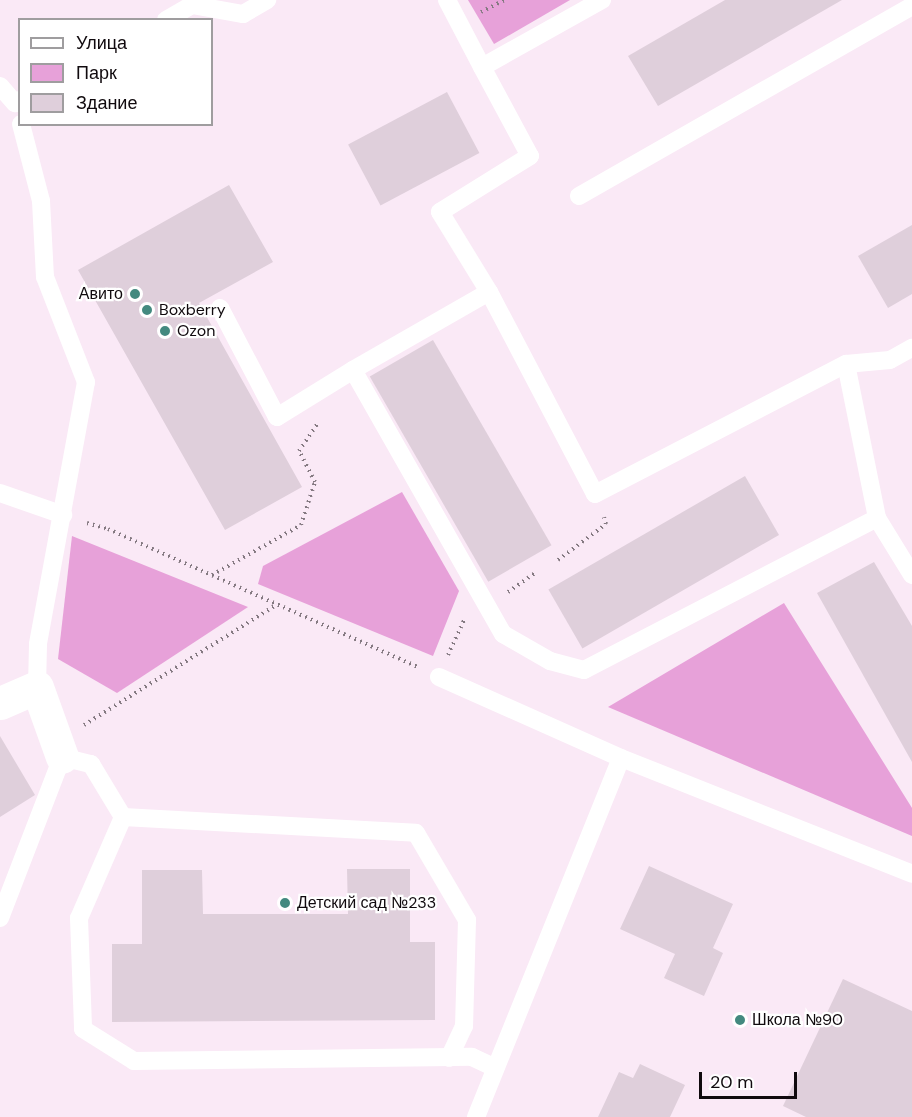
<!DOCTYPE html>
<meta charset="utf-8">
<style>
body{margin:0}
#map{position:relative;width:912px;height:1117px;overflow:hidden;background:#fae9f6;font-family:"DM Sans",sans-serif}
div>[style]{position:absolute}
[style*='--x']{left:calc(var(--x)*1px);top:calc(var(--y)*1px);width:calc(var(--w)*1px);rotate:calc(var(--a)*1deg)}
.green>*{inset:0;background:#e7a1d9}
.building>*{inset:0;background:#dfcfdb;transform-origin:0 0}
.path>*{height:4px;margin-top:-2px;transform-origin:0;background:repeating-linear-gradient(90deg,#847981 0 1.5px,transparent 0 6px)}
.lane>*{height:18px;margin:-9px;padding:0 9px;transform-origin:9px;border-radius:9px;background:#fff}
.street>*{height:33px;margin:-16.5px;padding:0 16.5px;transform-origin:16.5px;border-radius:16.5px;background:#fff}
.dots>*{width:16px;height:16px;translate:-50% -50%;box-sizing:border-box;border:3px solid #fff;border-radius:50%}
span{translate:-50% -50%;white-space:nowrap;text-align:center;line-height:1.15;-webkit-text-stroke:4.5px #fff;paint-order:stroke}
.poi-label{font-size:16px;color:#100a0e}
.right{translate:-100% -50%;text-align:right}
.left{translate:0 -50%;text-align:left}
.legend{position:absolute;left:18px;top:18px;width:195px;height:108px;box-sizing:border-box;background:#fff;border:2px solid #9f9d9f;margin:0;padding:8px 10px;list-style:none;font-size:18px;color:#100a0e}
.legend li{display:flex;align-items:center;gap:12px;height:30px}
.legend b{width:30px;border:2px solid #9f9d9f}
.scale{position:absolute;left:699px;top:1072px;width:98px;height:27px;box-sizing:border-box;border:3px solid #100a0e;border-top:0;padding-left:8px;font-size:18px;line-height:21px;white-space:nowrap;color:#100a0e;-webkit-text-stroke:4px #fff;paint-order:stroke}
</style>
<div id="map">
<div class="green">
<i style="clip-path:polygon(468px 0,570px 0,494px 44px)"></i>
<i style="clip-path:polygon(402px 492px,459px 591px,433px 656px,258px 584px,263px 566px)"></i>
<i style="clip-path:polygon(72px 536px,248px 607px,117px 693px,58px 659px)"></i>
<i style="clip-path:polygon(784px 603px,912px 808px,912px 836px,608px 707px)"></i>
</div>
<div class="building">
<i style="clip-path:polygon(725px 0,842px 0,658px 106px,628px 56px)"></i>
<i style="left:447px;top:92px;width:69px;height:112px;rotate:62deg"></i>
<i style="clip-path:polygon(229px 185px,273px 262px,199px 303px,302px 487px,225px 530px,78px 270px)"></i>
<i style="clip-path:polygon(912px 225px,912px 294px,888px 308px,858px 256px)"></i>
<i style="left:433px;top:340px;width:237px;height:73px;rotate:60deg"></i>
<i style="left:745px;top:476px;width:68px;height:227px;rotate:60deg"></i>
<i style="clip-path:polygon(874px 562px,912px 626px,912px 762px,817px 593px)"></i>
<i style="clip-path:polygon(0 736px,35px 795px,0 817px)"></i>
<i style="clip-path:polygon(649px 866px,733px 904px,713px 948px,723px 953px,704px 996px,664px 978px,675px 954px,620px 929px)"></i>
<i style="clip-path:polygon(347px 869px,410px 869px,410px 942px,435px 942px,435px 1020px,112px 1022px,112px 944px,142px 944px,142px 870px,202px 870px,203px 914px,348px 914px)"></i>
<i style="clip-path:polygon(843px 979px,912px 1011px,912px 1117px,806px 1117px,783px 1106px)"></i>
<i style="clip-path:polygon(640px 1064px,685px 1085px,670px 1117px,598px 1117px,619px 1072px,633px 1078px)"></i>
</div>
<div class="path">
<i style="--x:481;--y:12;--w:27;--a:-27"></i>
<i style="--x:87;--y:523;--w:22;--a:16"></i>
<i style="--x:108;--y:529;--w:339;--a:24"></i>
<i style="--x:558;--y:560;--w:60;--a:-36.9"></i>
<i style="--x:606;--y:524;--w:7;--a:-106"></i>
<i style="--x:212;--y:575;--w:102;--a:-29.3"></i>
<i style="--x:301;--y:525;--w:45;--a:-72"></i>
<i style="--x:315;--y:482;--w:35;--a:-117"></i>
<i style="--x:299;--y:451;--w:34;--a:-56"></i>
<i style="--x:508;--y:592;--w:35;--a:-35"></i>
<i style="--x:448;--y:655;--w:41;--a:-65.3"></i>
<i style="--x:84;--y:725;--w:226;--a:-32"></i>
</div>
<div class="lane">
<i style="--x:447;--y:0;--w:76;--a:62.4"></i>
<i style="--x:602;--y:0;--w:137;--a:150.8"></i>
<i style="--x:482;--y:67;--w:101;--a:61.7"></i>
<i style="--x:530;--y:156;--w:106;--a:148.1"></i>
<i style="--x:440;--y:212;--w:94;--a:58.5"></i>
<i style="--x:489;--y:292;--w:228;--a:62.3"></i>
<i style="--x:595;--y:494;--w:283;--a:-27.4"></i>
<i style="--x:846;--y:364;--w:157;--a:78.6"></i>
<i style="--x:877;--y:518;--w:67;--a:58.4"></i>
<i style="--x:166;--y:20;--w:30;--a:-30"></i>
<i style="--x:192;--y:5;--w:52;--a:10"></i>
<i style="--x:243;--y:14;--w:28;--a:-30"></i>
<i style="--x:0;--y:86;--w:23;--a:49"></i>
<i style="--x:15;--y:103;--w:6;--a:-31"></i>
<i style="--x:21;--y:124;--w:80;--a:75.4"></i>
<i style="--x:41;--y:201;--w:76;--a:87"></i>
<i style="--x:45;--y:277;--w:113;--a:68.7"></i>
<i style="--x:86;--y:382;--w:266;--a:100.4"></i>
<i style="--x:38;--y:644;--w:43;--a:91.3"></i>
<i style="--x:579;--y:196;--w:383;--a:-29.7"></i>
<i style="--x:489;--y:292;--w:157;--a:150.2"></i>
<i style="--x:353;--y:370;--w:304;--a:60.4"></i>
<i style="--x:503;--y:634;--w:54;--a:29.9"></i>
<i style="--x:550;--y:661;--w:35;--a:15"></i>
<i style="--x:584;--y:670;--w:330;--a:-27.4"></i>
<i style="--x:220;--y:308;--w:123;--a:62.4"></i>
<i style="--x:277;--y:417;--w:89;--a:-31.7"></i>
<i style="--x:846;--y:364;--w:44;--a:-5.2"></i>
<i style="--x:890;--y:360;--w:25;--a:-29"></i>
<i style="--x:0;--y:493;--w:67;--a:19.2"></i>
<i style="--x:439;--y:677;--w:199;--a:24"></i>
<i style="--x:621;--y:758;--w:313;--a:21.7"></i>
<i style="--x:123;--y:817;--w:293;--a:3.1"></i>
<i style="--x:416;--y:833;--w:101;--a:59.6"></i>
<i style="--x:467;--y:920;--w:106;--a:91.6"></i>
<i style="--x:464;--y:1026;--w:35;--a:115"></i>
<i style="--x:0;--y:918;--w:173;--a:-68.9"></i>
<i style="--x:62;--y:757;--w:30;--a:14"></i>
<i style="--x:91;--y:764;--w:62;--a:58.9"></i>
<i style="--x:123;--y:817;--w:110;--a:113.5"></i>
<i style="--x:79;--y:918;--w:111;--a:87.9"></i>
<i style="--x:83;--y:1029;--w:60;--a:32.1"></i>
<i style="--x:134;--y:1061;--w:338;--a:-0.7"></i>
<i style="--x:472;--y:1057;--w:26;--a:25"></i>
<i style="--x:476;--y:1117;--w:387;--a:-68"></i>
</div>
<div class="street">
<i style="--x:0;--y:703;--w:40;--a:-23.4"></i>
<i style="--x:37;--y:687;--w:74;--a:70.3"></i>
</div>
<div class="dots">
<i style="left:135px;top:294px;background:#43897f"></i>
<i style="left:147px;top:310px;background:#43897f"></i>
<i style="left:165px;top:331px;background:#43897f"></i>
<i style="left:285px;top:903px;background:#43897f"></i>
<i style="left:740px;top:1020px;background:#43897f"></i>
</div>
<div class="poi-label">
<span class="right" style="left:123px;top:294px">Авито</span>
<span class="left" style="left:159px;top:310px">Boxberry</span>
<span class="left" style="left:177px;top:331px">Ozon</span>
<span class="left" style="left:297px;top:903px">Детский сад №233</span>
<span class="left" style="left:752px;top:1020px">Школа №90</span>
</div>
<ul class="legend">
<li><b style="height:8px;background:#fff"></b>Улица</li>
<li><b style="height:16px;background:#e7a1d9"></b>Парк</li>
<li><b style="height:16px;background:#dfcfdb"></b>Здание</li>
</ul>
<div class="scale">20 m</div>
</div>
